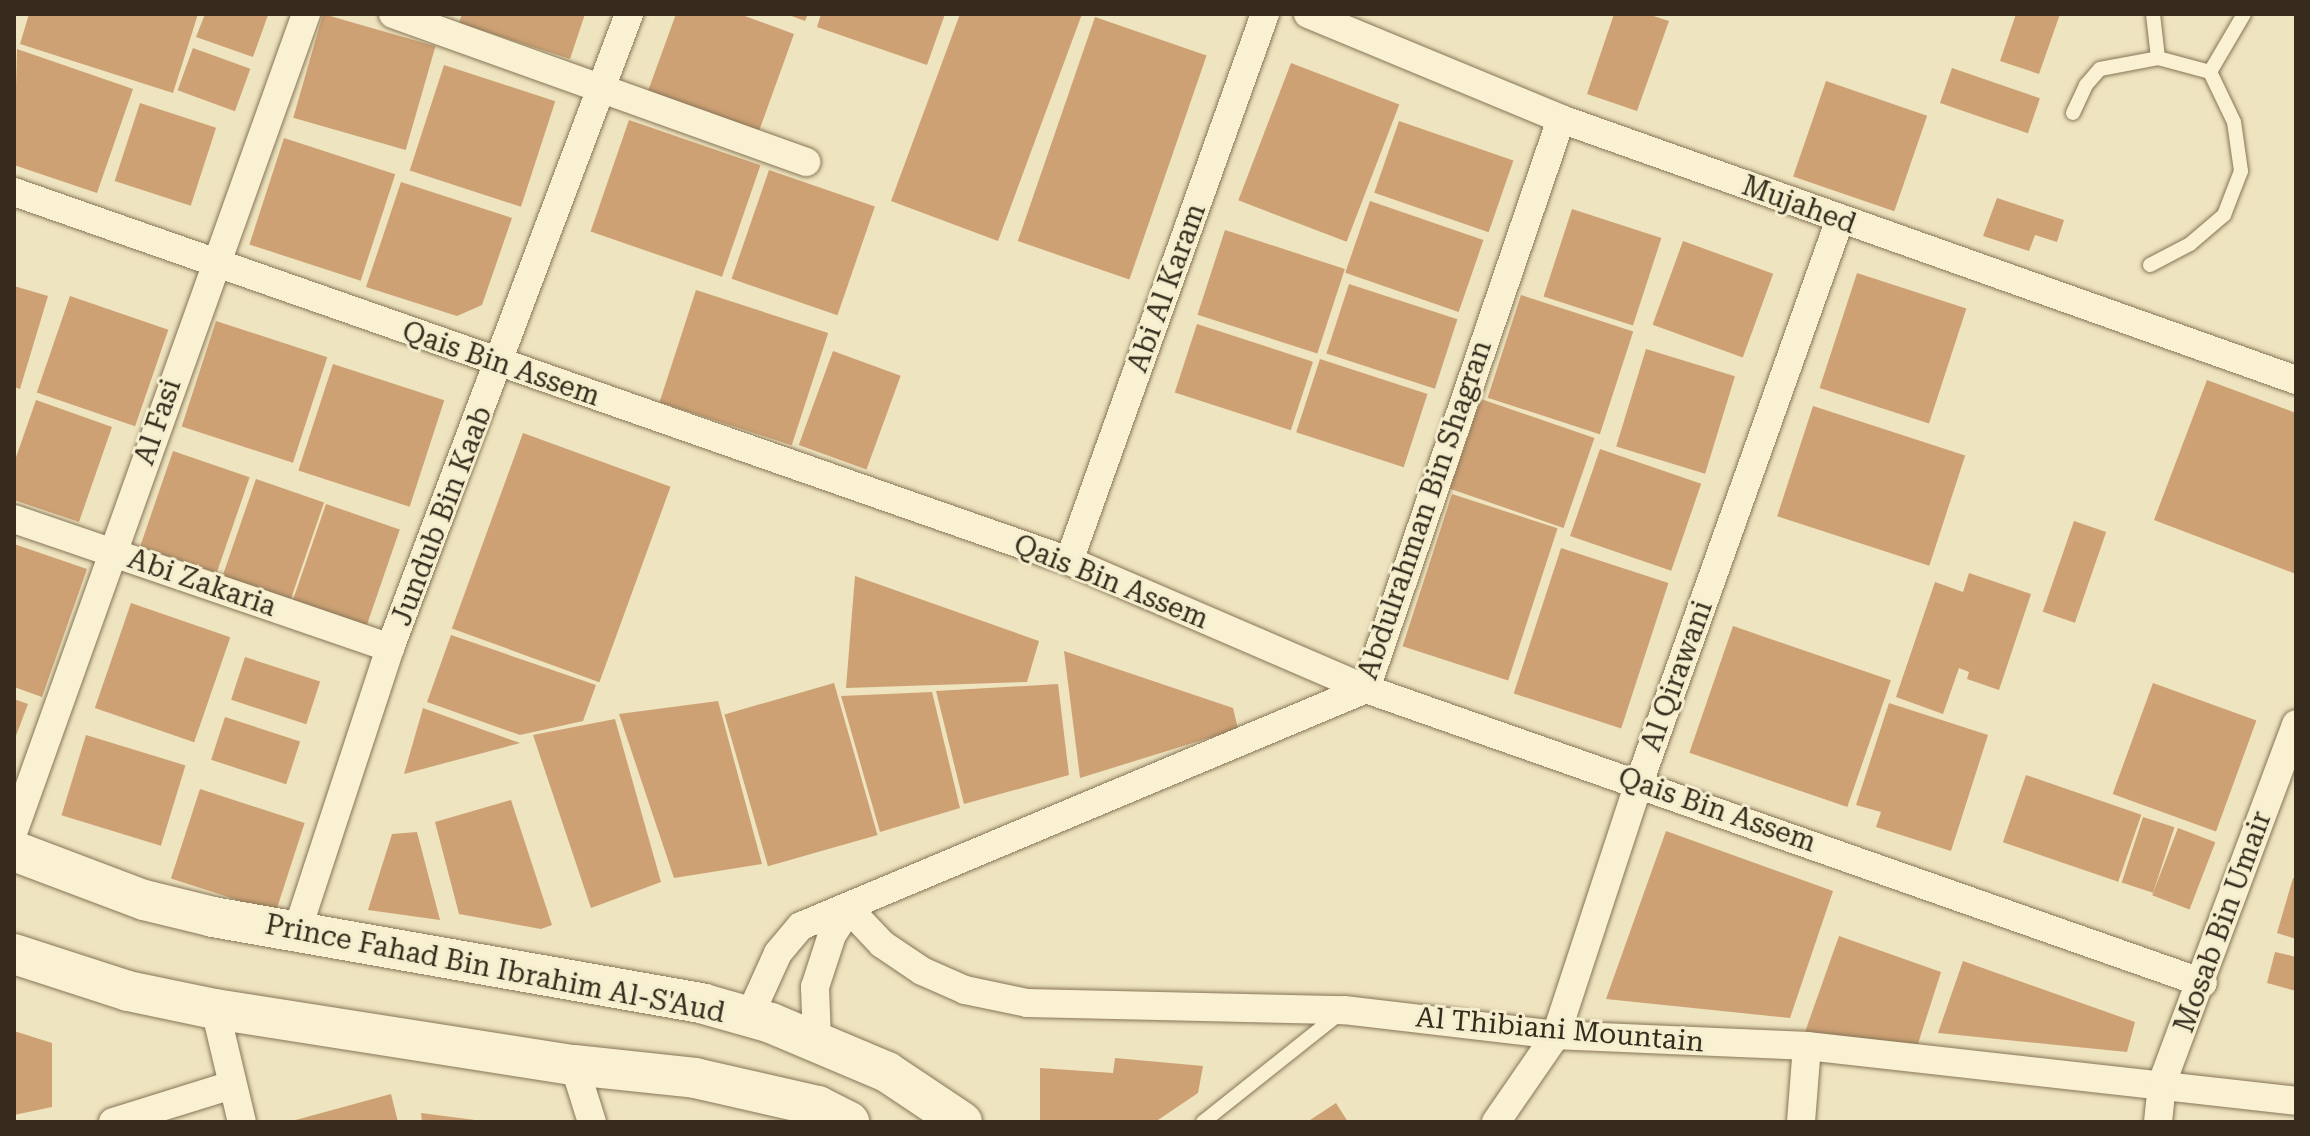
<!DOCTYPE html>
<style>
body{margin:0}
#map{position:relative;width:2310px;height:1136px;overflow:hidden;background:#eee4bf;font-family:"Roboto Serif",serif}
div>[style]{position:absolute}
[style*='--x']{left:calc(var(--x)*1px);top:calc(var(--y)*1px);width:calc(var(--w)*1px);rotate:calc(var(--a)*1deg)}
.building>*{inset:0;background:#cda174;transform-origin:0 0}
.roads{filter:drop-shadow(0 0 2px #877557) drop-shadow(0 0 2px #877557)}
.lane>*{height:14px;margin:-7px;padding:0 7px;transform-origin:7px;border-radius:7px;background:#f9f1d2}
.street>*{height:28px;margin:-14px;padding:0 14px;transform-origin:14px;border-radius:14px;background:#f9f1d2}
.secondary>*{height:40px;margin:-20px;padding:0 20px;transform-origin:20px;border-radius:20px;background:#f9f1d2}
span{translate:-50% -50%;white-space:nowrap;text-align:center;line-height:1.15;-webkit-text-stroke:6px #f5eece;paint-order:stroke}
.street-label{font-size:28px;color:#362b1c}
.frame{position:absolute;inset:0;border:16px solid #362b1c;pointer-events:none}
</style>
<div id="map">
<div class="building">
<i style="clip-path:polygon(29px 14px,198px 14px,173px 93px,20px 44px)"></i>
<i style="clip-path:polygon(205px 14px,268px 15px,253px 57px,196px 37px)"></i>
<i style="left:323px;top:14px;width:117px;height:108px;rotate:16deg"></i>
<i style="clip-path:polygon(462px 14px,585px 14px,570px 59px,459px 23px)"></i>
<i style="clip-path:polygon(676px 14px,739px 14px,794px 34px,759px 131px,648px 91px)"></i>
<i style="clip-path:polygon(786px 14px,808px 14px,805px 21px)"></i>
<i style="clip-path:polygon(821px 14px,945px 14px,927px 65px,817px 27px)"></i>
<i style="clip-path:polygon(960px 14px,1082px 14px,998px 241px,891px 201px)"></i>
<i style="clip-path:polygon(1614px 14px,1647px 14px,1669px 21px,1637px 111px,1587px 94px)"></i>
<i style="clip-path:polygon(2016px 14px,2060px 14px,2039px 74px,2000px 61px)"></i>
<i style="left:1095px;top:17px;width:118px;height:237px;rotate:19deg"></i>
<i style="left:193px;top:48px;width:61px;height:45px;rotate:20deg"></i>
<i style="clip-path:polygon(17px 49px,133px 89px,97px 193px,14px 165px)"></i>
<i style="left:1291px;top:63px;width:116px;height:147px;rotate:21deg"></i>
<i style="left:444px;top:65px;width:117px;height:111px;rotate:18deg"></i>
<i style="left:1952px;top:68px;width:93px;height:37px;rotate:19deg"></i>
<i style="left:1826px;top:81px;width:107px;height:101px;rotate:19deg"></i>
<i style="left:140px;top:103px;width:80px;height:82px;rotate:18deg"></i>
<i style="left:629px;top:120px;width:139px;height:118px;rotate:19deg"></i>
<i style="left:1399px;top:121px;width:121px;height:76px;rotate:19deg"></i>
<i style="left:284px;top:138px;width:117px;height:112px;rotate:18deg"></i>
<i style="left:769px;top:170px;width:112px;height:115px;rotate:19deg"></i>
<i style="clip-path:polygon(401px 182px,512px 218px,482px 305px,457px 316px,366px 287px)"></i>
<i style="clip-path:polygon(1997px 198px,2064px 220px,2057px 242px,2035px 235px,2029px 251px,1983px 236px)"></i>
<i style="left:1370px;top:201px;width:120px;height:76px;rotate:19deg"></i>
<i style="left:1572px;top:209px;width:94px;height:92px;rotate:18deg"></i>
<i style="left:1225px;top:230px;width:126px;height:89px;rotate:18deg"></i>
<i style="left:1683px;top:241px;width:96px;height:89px;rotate:20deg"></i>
<i style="left:1857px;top:273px;width:115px;height:121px;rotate:18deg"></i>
<i style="left:1349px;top:284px;width:114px;height:73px;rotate:18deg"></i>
<i style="clip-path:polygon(14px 286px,48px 296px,20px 389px,14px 387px)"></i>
<i style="left:696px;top:290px;width:139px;height:118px;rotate:18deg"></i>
<i style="left:1521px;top:295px;width:118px;height:108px;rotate:18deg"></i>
<i style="left:70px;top:296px;width:104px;height:102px;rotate:19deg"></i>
<i style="left:216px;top:321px;width:117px;height:111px;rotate:18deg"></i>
<i style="left:1197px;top:324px;width:122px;height:72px;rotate:18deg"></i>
<i style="left:1646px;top:349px;width:93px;height:102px;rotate:17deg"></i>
<i style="left:833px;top:351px;width:72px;height:100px;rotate:20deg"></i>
<i style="left:1320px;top:359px;width:113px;height:77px;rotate:18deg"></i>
<i style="left:333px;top:364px;width:117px;height:112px;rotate:18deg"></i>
<i style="clip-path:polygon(2207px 380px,2296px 413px,2296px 574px,2154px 520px)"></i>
<i style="left:1481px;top:399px;width:120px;height:95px;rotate:19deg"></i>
<i style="clip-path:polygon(36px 400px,112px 427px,79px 522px,14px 500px,14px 463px)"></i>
<i style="left:1813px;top:406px;width:160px;height:116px;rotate:18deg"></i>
<i style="left:523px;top:433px;width:157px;height:208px;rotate:20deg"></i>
<i style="left:1600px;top:449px;width:107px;height:92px;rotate:19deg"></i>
<i style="left:173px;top:451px;width:81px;height:101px;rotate:19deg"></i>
<i style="left:256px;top:479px;width:72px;height:102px;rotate:19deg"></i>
<i style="left:1452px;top:494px;width:111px;height:160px;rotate:18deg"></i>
<i style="left:326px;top:504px;width:78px;height:101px;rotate:19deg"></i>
<i style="left:2074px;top:521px;width:34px;height:96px;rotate:19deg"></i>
<i style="clip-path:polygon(14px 544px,87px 569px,42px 697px,14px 687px)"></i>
<i style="left:1561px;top:548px;width:113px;height:153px;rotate:18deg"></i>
<i style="clip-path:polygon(1969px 573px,2031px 594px,1999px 690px,1967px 679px,1969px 672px,1959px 668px,1943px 714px,1896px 697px,1935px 582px,1963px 592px)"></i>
<i style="clip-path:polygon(855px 576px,1039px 641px,1027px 682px,846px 688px)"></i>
<i style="left:131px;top:603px;width:105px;height:111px;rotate:19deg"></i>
<i style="left:1733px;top:626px;width:167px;height:134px;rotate:19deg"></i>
<i style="clip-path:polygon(451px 635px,596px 685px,583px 721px,520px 735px,427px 702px)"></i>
<i style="clip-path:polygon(1064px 651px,1233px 708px,1238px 729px,1080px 778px)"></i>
<i style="left:245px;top:657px;width:79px;height:45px;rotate:18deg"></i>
<i style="left:834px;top:683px;width:158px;height:114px;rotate:74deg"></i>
<i style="left:2153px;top:683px;width:110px;height:118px;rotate:20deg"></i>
<i style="clip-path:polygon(1058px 684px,1069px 775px,964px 804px,936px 691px)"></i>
<i style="clip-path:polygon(932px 692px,960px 808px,880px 832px,841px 696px)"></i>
<i style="clip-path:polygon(14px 699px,28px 704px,14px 741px)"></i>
<i style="clip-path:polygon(718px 701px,762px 864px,674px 878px,619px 714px)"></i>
<i style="clip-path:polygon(1889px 703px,1988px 735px,1951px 851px,1876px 827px,1881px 812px,1856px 805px)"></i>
<i style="clip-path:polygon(423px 708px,520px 743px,404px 774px)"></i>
<i style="left:225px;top:717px;width:79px;height:45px;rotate:18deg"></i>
<i style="clip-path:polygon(615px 719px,661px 882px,591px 908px,533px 735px)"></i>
<i style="left:86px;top:735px;width:104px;height:84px;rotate:17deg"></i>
<i style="left:2026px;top:775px;width:122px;height:71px;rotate:19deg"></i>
<i style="left:200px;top:789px;width:110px;height:94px;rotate:18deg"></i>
<i style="clip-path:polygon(511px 800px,552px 925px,541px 929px,459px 914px,435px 822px)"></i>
<i style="left:2143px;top:817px;width:33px;height:69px;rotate:18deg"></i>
<i style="left:2178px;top:828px;width:40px;height:72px;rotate:21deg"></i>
<i style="clip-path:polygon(1666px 831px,1833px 891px,1790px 1018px,1606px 999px)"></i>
<i style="clip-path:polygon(417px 832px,440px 920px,368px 910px,392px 834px)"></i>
<i style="clip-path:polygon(2293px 878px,2296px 879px,2296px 939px,2277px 933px)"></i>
<i style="clip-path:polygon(1839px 936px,1941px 972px,1916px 1050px,1805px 1032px)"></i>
<i style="clip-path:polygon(2275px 952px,2296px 957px,2296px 991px,2267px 983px)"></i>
<i style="clip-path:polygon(1963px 961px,2135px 1022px,2127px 1052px,1938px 1033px)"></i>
<i style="clip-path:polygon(14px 1031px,52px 1043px,52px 1107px,14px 1115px)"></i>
<i style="clip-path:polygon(1115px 1058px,1203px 1066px,1198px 1093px,1155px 1122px,1040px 1122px,1040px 1068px,1113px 1073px)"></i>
<i style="clip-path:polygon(391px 1094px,398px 1122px,292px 1122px,292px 1121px)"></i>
<i style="clip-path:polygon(1336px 1103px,1348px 1122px,1307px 1122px)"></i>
<i style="clip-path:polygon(421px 1113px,475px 1120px,475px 1122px,422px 1122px)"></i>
</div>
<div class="roads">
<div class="lane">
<i style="--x:2153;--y:14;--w:44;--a:83.5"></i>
<i style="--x:2158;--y:58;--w:54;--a:15.1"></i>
<i style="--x:2073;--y:113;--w:31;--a:-65"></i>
<i style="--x:2086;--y:85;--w:21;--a:-49"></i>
<i style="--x:2100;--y:69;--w:59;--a:-10.7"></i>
<i style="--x:2150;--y:265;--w:45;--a:-27.7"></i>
<i style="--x:2190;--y:244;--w:45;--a:-40.5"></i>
<i style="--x:2224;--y:215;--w:47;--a:-68.9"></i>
<i style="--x:2241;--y:171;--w:49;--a:-98.1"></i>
<i style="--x:2234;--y:122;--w:55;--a:-115.6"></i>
<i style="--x:2210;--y:72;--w:67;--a:-59.6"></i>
<i style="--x:1203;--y:1122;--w:175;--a:-38.5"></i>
</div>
<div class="street">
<i style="--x:393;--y:14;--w:439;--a:19.7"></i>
<i style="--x:1308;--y:14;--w:274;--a:22.5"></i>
<i style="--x:1561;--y:119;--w:780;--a:19.55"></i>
<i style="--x:14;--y:192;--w:1118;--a:19.28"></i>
<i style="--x:1069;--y:561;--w:323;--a:23.3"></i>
<i style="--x:1366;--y:689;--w:887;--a:19.35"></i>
<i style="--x:14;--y:519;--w:398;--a:18.9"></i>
<i style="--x:1069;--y:561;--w:581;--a:-70.29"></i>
<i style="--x:14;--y:830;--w:867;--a:-70.31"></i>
<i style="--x:849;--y:909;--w:48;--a:46.7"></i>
<i style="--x:882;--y:944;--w:48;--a:34"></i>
<i style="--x:922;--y:971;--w:47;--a:23.8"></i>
<i style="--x:965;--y:990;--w:63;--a:11.8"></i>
<i style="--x:1027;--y:1003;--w:317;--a:1.3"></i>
<i style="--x:1344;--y:1010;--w:213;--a:6.7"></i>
<i style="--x:1556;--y:1035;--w:251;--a:2.5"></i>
<i style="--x:1807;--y:1046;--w:492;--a:6.4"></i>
<i style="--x:297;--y:931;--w:298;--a:-71.8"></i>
<i style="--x:390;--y:648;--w:678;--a:-69.34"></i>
<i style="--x:215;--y:1009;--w:116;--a:76.6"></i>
<i style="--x:749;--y:1017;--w:70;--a:-65.6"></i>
<i style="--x:778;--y:953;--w:35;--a:-50"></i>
<i style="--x:801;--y:926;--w:613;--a:-22.76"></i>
<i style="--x:1366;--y:689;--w:602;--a:-71.11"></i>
<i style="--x:817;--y:1040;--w:53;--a:-92.2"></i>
<i style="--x:815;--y:987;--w:55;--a:-71.9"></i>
<i style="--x:832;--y:935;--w:31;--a:-57"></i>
<i style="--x:574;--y:1065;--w:60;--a:72.5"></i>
<i style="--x:113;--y:1122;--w:125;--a:-17.3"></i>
<i style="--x:1496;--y:1122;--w:106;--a:-55.4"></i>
<i style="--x:1556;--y:1035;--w:265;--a:-71.8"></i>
<i style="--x:1639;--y:783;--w:599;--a:-70.38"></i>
<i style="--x:1801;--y:1122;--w:76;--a:-85.5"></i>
<i style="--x:2158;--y:1122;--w:39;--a:-84"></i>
<i style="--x:2162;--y:1083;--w:383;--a:-69.5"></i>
</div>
<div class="secondary">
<i style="--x:14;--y:851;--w:139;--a:20.7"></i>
<i style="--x:144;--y:900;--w:71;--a:13.8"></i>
<i style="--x:213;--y:917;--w:499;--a:10"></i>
<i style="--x:704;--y:1004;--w:70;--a:15.8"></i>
<i style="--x:771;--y:1023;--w:126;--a:22.9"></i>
<i style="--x:887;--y:1072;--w:90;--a:33.7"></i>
<i style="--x:14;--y:954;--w:120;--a:18"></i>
<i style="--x:128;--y:991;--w:89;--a:11.7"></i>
<i style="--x:215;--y:1009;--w:363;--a:8.9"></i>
<i style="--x:574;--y:1065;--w:122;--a:6.1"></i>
<i style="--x:695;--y:1078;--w:126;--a:12.8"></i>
<i style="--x:818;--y:1106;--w:35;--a:27"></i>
</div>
</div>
<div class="street-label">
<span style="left:1799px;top:205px;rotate:20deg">Mujahed</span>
<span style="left:1167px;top:288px;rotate:-70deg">Abi Al Karam</span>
<span style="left:501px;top:364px;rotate:19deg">Qais Bin Assem</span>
<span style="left:158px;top:422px;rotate:-71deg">Al Fasi</span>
<span style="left:1425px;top:510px;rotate:-71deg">Abdulrahman Bin Shagran</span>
<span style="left:442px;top:516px;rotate:-69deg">Jundub Bin Kaab</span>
<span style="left:1111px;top:582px;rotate:22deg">Qais Bin Assem</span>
<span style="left:202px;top:583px;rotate:19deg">Abi Zakaria</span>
<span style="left:1677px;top:676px;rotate:-70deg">Al Qirawani</span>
<span style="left:1717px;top:810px;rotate:19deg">Qais Bin Assem</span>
<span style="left:2223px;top:922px;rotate:-70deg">Mosab Bin Umair</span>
<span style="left:495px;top:969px;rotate:11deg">Prince Fahad Bin Ibrahim Al-S'Aud</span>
<span style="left:1560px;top:1030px;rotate:5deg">Al Thibiani Mountain</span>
</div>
<div class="frame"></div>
</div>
